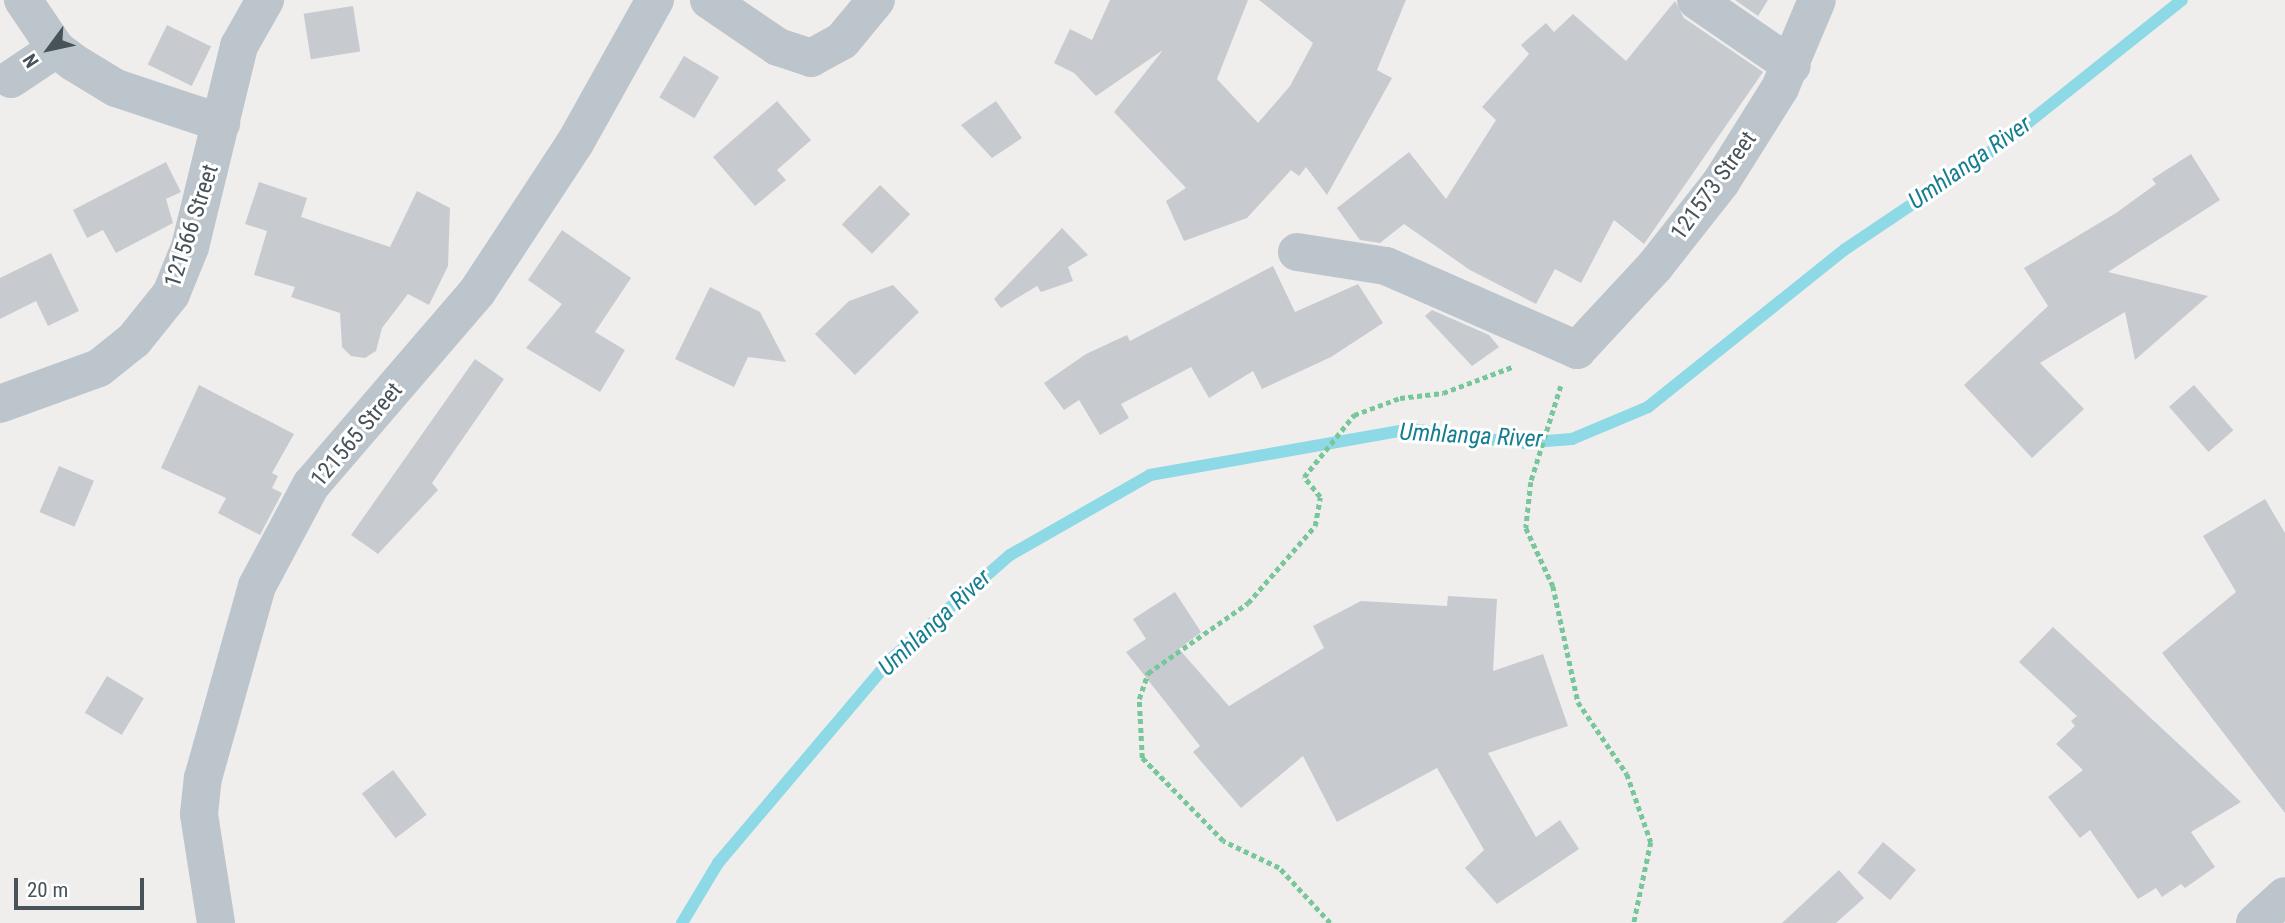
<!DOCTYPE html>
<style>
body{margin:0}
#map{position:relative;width:2285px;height:923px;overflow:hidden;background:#f0eded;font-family:"Roboto Condensed",sans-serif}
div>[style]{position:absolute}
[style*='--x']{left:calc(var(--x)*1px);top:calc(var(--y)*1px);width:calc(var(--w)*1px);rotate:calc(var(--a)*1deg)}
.stream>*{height:12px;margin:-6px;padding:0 6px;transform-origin:6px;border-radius:6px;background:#8dd9e5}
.building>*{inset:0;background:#c7cbd0;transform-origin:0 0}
.path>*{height:4.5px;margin-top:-2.25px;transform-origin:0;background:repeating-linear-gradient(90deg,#78c79b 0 5px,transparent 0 8.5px)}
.minor>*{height:38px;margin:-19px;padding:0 19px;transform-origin:19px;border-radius:19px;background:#bcc5cc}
span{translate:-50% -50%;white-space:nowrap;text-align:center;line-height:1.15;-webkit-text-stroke:6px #fff;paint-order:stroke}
.street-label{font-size:23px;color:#475259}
.water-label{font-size:24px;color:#157e90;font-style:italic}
.north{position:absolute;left:14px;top:14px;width:70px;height:70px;-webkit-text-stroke:5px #fff;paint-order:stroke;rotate:237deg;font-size:19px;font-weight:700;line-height:28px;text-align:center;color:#475259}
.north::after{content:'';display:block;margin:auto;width:24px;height:32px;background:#475259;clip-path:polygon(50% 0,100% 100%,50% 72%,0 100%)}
.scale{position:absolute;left:14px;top:878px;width:130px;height:32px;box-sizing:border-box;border:4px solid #475259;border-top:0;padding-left:9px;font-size:21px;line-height:24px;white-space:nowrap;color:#475259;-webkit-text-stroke:5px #fff;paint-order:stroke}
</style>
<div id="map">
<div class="stream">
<i style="--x:682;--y:923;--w:70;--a:-59"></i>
<i style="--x:718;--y:863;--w:267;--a:-49.7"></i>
<i style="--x:891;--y:659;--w:158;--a:-41.2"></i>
<i style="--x:1010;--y:555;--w:161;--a:-29.7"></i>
<i style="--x:1150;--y:475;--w:264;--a:-10"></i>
<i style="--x:1410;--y:429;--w:111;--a:7.3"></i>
<i style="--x:1520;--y:443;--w:52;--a:-4.4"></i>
<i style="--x:1572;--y:439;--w:82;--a:-22.8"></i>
<i style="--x:1648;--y:407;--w:251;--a:-38.7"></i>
<i style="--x:1844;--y:250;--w:187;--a:-33.9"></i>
<i style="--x:1999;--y:146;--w:234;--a:-38.6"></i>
</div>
<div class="building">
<i style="clip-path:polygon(1110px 0,1248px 0,1217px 79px,1258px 123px,1290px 86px,1313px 43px,1259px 0,1406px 0,1377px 70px,1392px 78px,1327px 195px,1306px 167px,1299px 176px,1291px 170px,1247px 218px,1184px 241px,1166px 201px,1186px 188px,1114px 112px,1163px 50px,1096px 96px,1074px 73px,1054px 63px,1070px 29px,1092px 40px)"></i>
<i style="clip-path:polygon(1735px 0,1768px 0,1758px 16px)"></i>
<i style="clip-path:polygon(1675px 1px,1684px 18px,1763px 72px,1644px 244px,1614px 220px,1581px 283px,1555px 269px,1536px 304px,1470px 270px,1404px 224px,1380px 243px,1360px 240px,1337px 208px,1409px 152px,1446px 199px,1496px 120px,1482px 107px,1529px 54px,1521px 45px,1546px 23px,1554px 32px,1573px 14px,1626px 61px)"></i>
<i style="left:353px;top:6px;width:46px;height:50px;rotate:81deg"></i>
<i style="left:167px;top:25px;width:49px;height:44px;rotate:26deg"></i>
<i style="left:684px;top:56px;width:41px;height:48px;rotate:31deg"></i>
<i style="clip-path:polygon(777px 101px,811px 140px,777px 170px,786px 180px,755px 206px,713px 157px)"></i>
<i style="clip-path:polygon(996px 101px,1022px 138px,992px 158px,961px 125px)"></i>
<i style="clip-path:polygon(2191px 154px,2220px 200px,2108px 272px,2208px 296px,2135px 360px,2125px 312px,2040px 363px,2084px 409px,2032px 458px,1964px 385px,2048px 306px,2024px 268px,2116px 213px,2156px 184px,2152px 179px)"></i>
<i style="clip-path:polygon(166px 162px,181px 192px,166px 199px,173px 223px,116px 253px,103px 230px,87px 238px,73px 210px)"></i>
<i style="clip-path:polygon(259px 182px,307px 198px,301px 217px,390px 247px,417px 191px,450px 208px,448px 266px,429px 305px,408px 294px,382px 328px,376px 351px,365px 358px,351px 356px,342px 347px,340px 313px,291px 297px,295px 287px,254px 275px,267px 231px,245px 224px)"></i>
<i style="left:880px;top:185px;width:42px;height:55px;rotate:44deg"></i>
<i style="clip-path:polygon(1062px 228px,1088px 255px,1068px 267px,1073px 281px,1041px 292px,1037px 286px,1001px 308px,994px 299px)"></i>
<i style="clip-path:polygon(562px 230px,631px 278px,595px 332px,625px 350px,600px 392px,526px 348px,562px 304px,528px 280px)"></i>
<i style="clip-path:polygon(51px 253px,79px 311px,48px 326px,36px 301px,0 319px,0 278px)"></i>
<i style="clip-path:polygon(1273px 266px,1295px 312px,1358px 284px,1383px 323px,1331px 357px,1262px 389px,1253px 371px,1209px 398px,1191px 367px,1121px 404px,1129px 418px,1100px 435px,1079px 400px,1064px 410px,1044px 383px,1086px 354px,1127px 335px,1130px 341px)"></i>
<i style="clip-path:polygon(893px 285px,919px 312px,855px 375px,815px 334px,849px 301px)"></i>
<i style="clip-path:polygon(710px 287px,760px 312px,786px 362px,748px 357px,734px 387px,675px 359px)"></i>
<i style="clip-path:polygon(1432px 310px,1489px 335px,1499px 347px,1472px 366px,1425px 316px)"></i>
<i style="clip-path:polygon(475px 359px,504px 379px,432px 483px,438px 490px,378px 554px,351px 535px)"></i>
<i style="clip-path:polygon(199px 385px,294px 434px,272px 473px,278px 476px,272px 488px,282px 493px,260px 535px,218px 513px,226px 498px,161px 468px)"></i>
<i style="left:2194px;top:385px;width:60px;height:33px;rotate:49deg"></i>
<i style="left:59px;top:466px;width:38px;height:50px;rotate:23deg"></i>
<i style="clip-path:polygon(2265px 499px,2285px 533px,2285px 813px,2162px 653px,2236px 592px,2203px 536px)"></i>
<i style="clip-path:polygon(1175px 592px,1201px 632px,1179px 649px,1229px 706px,1324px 648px,1313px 626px,1361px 601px,1447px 606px,1448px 596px,1497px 599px,1493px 671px,1543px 654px,1568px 726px,1488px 753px,1536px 837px,1560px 820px,1579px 849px,1497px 904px,1465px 868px,1484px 850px,1437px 768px,1337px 822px,1303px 756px,1241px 808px,1193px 752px,1200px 746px,1126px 652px,1146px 639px,1133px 619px)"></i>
<i style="clip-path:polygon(2053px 627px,2241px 802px,2191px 832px,2215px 867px,2185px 888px,2181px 884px,2162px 897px,2156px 888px,2138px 899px,2090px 830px,2080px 838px,2048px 797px,2083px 770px,2056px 744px,2075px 726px,2071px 721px,2077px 716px,2019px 662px)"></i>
<i style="left:107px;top:676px;width:43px;height:43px;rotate:31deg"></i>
<i style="left:393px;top:770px;width:56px;height:39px;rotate:53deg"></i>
<i style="left:1883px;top:842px;width:43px;height:40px;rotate:40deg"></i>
<i style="clip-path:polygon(1839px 870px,1864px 898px,1836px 923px,1782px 923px)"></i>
</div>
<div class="path">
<i style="--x:1561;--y:386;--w:101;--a:107.4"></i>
<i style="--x:1531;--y:482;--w:46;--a:96.2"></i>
<i style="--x:1526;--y:528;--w:64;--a:65"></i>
<i style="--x:1553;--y:586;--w:119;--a:77.8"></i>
<i style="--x:1578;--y:702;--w:87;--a:55.8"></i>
<i style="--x:1627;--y:774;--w:72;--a:70.6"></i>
<i style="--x:1651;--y:842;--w:83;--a:101.9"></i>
<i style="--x:1330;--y:923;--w:75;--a:-132.8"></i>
<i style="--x:1279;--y:868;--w:62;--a:-154.3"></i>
<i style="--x:1223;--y:841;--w:116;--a:-134.3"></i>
<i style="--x:1142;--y:758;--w:59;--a:-92.9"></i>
<i style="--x:1139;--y:699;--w:28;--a:-71"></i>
<i style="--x:1148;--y:673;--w:122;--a:-35"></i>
<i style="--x:1248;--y:603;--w:102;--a:-49"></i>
<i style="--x:1315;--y:526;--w:29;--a:-80"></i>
<i style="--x:1320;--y:497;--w:26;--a:-129"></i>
<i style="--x:1304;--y:477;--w:80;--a:-51.1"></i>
<i style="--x:1354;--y:415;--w:49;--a:-20.3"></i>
<i style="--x:1400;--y:398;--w:43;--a:-6.6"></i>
<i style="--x:1443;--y:393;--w:74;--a:-20.6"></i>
</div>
<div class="minor">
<i style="--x:23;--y:0;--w:59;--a:56"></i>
<i style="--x:56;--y:49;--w:21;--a:37"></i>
<i style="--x:73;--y:62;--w:50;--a:31.2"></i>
<i style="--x:116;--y:88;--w:111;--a:18.4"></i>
<i style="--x:709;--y:0;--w:83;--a:34.3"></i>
<i style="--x:778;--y:47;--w:35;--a:18"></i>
<i style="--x:811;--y:58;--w:35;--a:-29"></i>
<i style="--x:842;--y:41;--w:53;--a:-50.3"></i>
<i style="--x:1696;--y:0;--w:116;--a:34.5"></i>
<i style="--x:11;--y:79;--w:54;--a:-33.7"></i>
<i style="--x:1297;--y:252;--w:90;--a:8.9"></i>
<i style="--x:1386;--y:266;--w:209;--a:23.7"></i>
<i style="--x:1577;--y:350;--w:115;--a:-47.1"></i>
<i style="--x:1655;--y:266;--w:107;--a:-51.8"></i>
<i style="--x:1721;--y:182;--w:111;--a:-57.9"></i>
<i style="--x:1780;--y:88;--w:95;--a:-67.2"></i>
<i style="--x:0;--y:404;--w:105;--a:-20"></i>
<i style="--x:99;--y:368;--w:45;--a:-38.7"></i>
<i style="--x:134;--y:340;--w:59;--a:-51.2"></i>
<i style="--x:171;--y:294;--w:51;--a:-68"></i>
<i style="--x:190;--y:247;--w:207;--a:-76.3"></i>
<i style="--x:239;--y:46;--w:53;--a:-60.5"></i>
<i style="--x:216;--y:923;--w:110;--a:-98.9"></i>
<i style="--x:199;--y:814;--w:36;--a:-84"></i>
<i style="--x:203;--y:778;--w:199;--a:-74.3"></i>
<i style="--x:257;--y:586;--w:115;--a:-61.9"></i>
<i style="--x:311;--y:485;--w:255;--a:-49.3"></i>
<i style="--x:477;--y:292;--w:178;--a:-56.7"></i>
<i style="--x:575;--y:143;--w:164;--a:-60.8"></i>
<i style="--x:2255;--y:923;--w:40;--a:-42"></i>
</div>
<div class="street-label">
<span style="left:1714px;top:186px;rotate:-54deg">121573 Street</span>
<span style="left:192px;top:226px;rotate:-72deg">121566 Street</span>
<span style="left:357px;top:435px;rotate:-50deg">121565 Street</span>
</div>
<div class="water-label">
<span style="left:1970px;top:163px;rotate:-35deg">Umhlanga River</span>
<span style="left:1471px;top:436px;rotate:3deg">Umhlanga River</span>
<span style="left:935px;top:623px;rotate:-43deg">Umhlanga River</span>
</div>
<div class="north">N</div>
<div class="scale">20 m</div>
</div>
